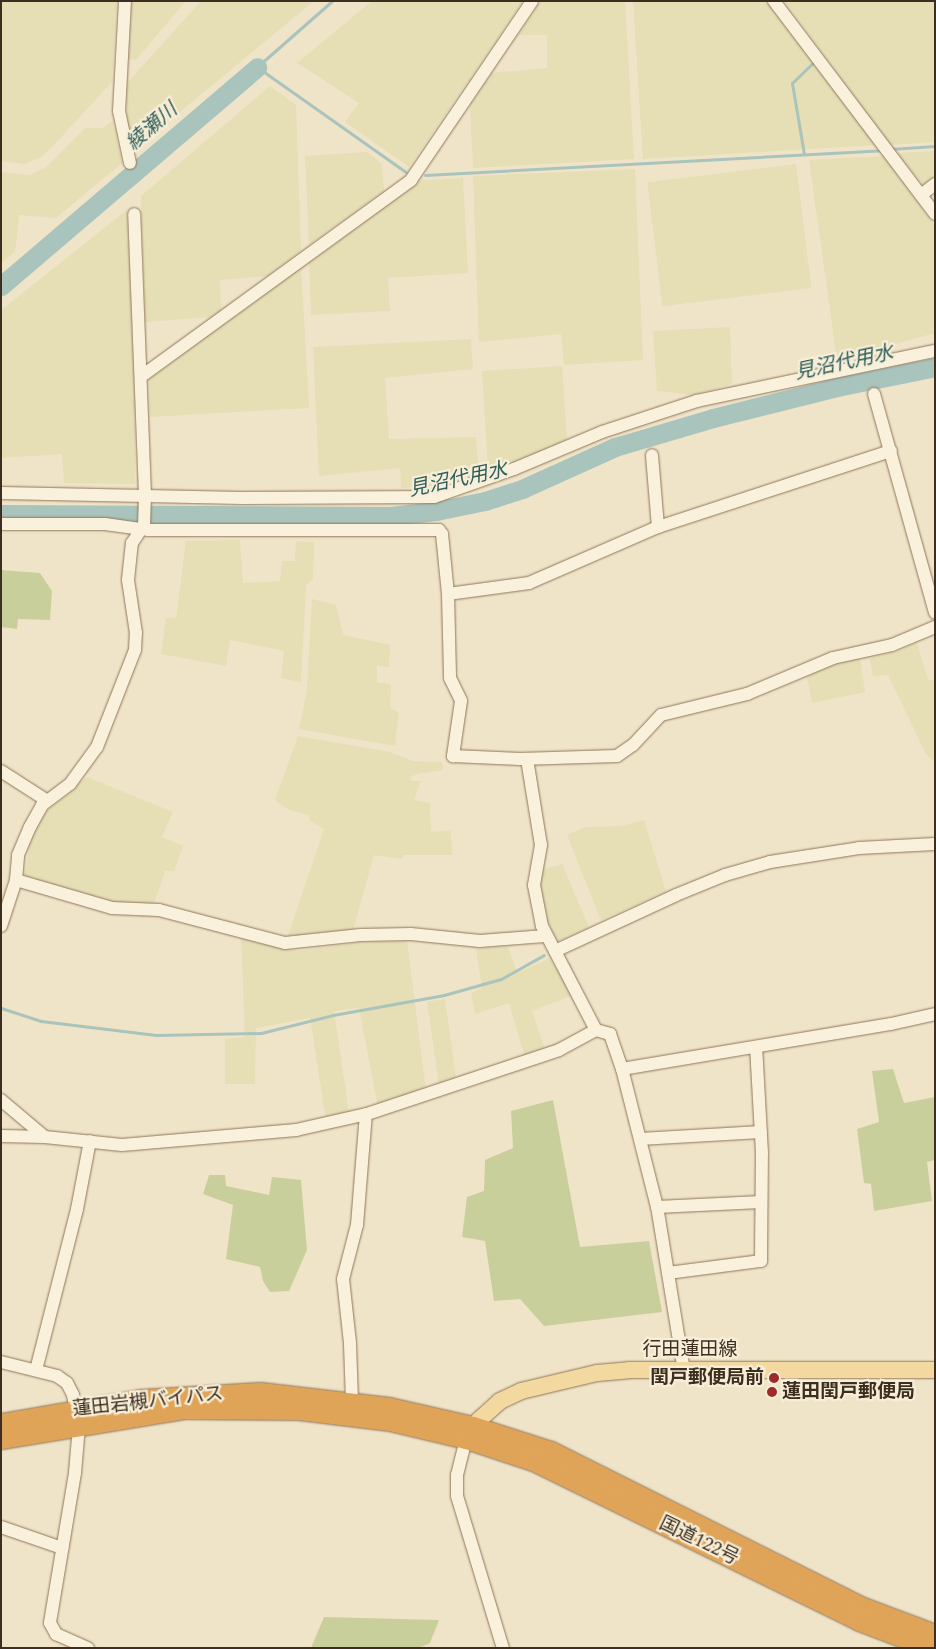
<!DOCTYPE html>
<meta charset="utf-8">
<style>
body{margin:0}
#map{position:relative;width:936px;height:1649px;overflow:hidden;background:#f0e4c8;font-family:Spectral,"Noto Sans JP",serif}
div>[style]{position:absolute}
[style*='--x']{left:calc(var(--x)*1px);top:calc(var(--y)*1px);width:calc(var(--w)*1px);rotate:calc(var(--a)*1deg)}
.farmland>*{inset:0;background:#e6deb5;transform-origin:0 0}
.green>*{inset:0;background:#c9cf9b}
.stream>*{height:3px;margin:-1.5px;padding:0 1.5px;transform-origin:1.5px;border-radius:1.5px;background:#a9c4bc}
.river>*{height:19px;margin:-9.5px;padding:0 9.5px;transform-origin:9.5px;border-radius:9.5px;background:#a9c4bc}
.roads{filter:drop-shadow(0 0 1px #8d765c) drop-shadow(0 0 1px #8d765c)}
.minor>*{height:12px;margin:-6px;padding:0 6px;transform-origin:6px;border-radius:6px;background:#faf1dc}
.major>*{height:16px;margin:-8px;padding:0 8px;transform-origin:8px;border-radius:8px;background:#f3d9a0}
.highway>*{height:19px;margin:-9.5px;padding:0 9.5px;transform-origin:9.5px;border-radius:9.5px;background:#e0a458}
.dots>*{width:14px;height:14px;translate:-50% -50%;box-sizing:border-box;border:2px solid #f7eed8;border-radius:50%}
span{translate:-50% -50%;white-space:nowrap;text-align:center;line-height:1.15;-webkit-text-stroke:4.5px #f7eed8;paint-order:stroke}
.street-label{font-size:19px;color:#3d2e20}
.poi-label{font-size:19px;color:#3d2e20;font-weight:700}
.right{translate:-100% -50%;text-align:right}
.left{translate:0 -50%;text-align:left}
.water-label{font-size:20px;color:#2f5d5a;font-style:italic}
.frame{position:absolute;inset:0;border:2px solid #3d2e20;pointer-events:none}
</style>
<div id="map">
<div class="farmland">
<i style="clip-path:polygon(1px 1px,117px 1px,112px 82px,52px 147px,41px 157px,25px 164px,1px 161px)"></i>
<i style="clip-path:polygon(130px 1px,186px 1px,136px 60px,127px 59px)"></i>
<i style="clip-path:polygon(201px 1px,314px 1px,133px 151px,127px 128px,126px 84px)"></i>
<i style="clip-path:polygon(372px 1px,523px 1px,409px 167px,345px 122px,359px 103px,297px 63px)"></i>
<i style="clip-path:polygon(541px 1px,625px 1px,634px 159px,473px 168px,470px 105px,492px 73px,547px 68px,547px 35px,518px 35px)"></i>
<i style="clip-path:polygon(633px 1px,767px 1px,877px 145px,643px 159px)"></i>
<i style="clip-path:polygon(784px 1px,935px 1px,935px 142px,890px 145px)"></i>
<i style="clip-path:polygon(270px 86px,296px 105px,301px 251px,268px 276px,220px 280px,221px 311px,211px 317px,145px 322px,141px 196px)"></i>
<i style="clip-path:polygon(113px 121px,122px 163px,56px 218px,19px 215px,15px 252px,1px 263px,1px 172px,30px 175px,45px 168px,85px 128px,103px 128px)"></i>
<i style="clip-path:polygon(935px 151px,935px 179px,925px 187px,896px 153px)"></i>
<i style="clip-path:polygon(367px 152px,382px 164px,384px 191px,309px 245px,305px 156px)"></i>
<i style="clip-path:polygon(884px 156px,935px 226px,935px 333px,837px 360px,809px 160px)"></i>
<i style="left:796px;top:164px;width:125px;height:150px;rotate:83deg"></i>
<i style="clip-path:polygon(635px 169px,643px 360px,564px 365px,561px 334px,479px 342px,473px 176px)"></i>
<i style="clip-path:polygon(463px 178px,468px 273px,388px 278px,390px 311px,311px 315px,309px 260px,421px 180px)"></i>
<i style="clip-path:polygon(127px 210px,135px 377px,135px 484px,64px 483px,62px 454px,1px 458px,1px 310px)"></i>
<i style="clip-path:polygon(301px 266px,309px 408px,150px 417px,149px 377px)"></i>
<i style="clip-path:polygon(730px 327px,732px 384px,695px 395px,657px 391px,653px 331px)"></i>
<i style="clip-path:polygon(471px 339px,473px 369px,385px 378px,389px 439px,476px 437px,479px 473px,432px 486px,401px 488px,400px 468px,319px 476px,313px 347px)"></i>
<i style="clip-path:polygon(562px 366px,567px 440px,508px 466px,488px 468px,482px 371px)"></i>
<i style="clip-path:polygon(240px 540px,243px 583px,280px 581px,282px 561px,295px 561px,296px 541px,314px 542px,313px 580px,306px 585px,301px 682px,281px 678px,284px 651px,230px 640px,226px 666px,161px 654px,166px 618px,176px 618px,186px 541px)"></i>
<i style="clip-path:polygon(312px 599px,336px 605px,343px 635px,390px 645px,389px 667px,377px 666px,377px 682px,391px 685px,390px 708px,399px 712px,395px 746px,299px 729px,307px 690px)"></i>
<i style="clip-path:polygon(917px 643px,928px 680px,935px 680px,935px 763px,926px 754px,888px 675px,873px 676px,870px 658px,896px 652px)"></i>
<i style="clip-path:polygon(860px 658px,865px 692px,812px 703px,807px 677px,834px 662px)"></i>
<i style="clip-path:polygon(298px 736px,390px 752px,413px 761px,442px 762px,443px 770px,417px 774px,411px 777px,411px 781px,421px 781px,414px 800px,430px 803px,431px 832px,451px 830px,452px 855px,404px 855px,402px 859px,374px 855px,353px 930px,287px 939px,324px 829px,310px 821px,309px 815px,289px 810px,275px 800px)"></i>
<i style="clip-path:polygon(87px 777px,173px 812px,162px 837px,183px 846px,174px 871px,165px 871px,154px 904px,117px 903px,24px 877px,31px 839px,43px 814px)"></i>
<i style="clip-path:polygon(644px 820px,666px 892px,601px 920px,567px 835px,586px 827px,624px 826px)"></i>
<i style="clip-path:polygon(562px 864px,589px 927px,559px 941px,552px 939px,539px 892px,540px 870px)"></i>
<i style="clip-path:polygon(241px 938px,297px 951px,363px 942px,407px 941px,426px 1090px,378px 1107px,359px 1008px,334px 1011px,349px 1113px,326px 1120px,310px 1018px,256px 1028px,255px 1084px,225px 1084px,225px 1039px,245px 1037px)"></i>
<i style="clip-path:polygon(508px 946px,517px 973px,550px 958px,573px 995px,532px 1011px,545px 1050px,525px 1057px,509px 1003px,475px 1014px,471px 993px,482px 988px,476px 949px)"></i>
<i style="left:445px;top:999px;width:82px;height:18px;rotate:82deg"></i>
</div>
<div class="green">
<i style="clip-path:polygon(1px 570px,40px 573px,52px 591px,50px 620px,18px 619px,17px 629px,1px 627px)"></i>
<i style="clip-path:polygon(893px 1069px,904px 1103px,935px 1097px,935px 1160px,927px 1162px,932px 1201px,874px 1211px,871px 1184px,864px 1183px,857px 1129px,879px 1122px,872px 1071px)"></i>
<i style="clip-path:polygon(553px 1100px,580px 1247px,649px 1241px,662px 1312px,544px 1326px,520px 1299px,494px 1301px,485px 1241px,462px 1237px,467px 1197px,484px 1191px,485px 1160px,513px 1148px,511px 1111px)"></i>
<i style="clip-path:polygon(209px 1175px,225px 1175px,226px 1186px,269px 1195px,272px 1177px,301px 1180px,307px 1250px,289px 1291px,270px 1292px,263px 1281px,260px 1267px,226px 1259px,233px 1205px,203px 1194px)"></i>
<i style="clip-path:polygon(324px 1617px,438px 1620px,439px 1620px,430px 1643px,419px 1648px,311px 1648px)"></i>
</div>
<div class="stream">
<i style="--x:332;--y:1;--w:100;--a:138.7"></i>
<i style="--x:257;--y:67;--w:182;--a:35.2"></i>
<i style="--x:890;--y:149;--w:45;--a:-3.8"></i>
<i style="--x:804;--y:154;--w:72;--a:-99.6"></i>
<i style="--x:792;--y:83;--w:32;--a:-44"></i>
<i style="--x:425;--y:175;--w:458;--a:-3.1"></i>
<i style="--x:1;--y:1008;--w:42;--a:18"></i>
<i style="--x:41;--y:1021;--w:116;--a:6.9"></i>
<i style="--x:156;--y:1035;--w:105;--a:-1.1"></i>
<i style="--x:261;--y:1033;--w:74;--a:-14"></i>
<i style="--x:333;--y:1015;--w:113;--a:-10.2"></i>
<i style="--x:444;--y:995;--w:59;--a:-15.7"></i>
<i style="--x:501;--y:979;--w:49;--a:-29.2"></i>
</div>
<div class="river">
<i style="--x:1;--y:286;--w:337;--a:-40.5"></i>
<i style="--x:1;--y:514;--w:389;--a:0.3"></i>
<i style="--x:390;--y:516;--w:46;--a:-6.2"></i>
<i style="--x:436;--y:511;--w:50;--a:-11.5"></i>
<i style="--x:485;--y:501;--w:39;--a:-18"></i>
<i style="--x:522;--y:489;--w:102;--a:-24.3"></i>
<i style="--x:615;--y:447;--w:102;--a:-16.5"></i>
<i style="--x:713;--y:418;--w:128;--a:-14"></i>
<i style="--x:837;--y:387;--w:100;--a:-11.5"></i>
</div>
<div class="roads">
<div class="minor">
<i style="--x:125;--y:1;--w:110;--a:93.1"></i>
<i style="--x:119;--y:111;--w:53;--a:78.1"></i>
<i style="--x:774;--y:1;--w:267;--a:52.9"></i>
<i style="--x:921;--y:195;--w:18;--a:-38"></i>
<i style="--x:143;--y:375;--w:331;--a:-36"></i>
<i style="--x:411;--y:180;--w:216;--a:-55.9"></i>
<i style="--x:874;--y:394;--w:227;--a:74.4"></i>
<i style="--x:1;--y:493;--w:241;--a:1.2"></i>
<i style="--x:242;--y:498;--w:192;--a:-0.3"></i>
<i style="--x:434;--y:497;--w:85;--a:-19.3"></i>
<i style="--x:514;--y:469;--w:95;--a:-22.8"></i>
<i style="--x:602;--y:432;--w:100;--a:-18.1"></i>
<i style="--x:697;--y:401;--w:243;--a:-11.9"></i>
<i style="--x:1;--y:524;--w:104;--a:0"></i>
<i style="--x:105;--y:524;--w:43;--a:7.9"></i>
<i style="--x:148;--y:530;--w:291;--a:0"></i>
<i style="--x:439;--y:530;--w:5;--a:53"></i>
<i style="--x:442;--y:534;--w:60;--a:84.3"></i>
<i style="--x:448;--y:594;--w:84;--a:88.6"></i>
<i style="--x:450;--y:678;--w:25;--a:64"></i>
<i style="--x:461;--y:701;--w:56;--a:98.3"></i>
<i style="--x:453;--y:756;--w:67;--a:2.6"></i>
<i style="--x:520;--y:759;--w:97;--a:-1.8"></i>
<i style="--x:617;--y:756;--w:19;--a:-35"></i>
<i style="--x:633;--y:745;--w:41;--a:-47"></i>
<i style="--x:661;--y:715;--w:89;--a:-13.7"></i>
<i style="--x:747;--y:694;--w:93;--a:-22.7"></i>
<i style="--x:833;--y:658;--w:60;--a:-12.4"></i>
<i style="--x:892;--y:645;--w:47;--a:-22.7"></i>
<i style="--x:658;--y:527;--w:245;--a:-18.1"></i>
<i style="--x:448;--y:594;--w:82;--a:-7.7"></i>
<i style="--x:529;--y:583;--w:141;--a:-23.5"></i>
<i style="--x:658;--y:527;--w:72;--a:-94.8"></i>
<i style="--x:527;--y:759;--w:87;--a:80.8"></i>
<i style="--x:541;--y:845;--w:41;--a:99.9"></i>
<i style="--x:534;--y:885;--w:42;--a:79"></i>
<i style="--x:542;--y:926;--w:117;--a:62.6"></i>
<i style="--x:1;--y:771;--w:54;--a:32.8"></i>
<i style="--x:16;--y:880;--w:100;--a:16.3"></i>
<i style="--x:112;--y:908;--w:47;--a:2.4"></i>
<i style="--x:159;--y:910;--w:130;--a:14.7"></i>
<i style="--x:285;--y:943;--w:76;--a:-6"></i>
<i style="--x:361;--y:935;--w:50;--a:-1.1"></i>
<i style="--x:411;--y:934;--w:69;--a:5.8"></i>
<i style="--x:480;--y:941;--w:65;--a:-4.4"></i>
<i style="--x:1;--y:926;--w:48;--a:-71.9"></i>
<i style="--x:16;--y:880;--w:25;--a:-85"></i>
<i style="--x:18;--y:855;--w:30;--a:-67"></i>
<i style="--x:30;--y:827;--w:25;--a:-61"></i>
<i style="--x:42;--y:805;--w:35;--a:-37"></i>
<i style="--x:70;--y:784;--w:46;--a:-53.9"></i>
<i style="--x:97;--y:747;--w:104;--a:-68.6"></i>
<i style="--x:135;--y:650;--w:17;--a:-87"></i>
<i style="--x:136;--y:633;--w:54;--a:-98.6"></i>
<i style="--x:128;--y:580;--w:37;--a:-84"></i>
<i style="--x:132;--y:543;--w:22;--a:-56"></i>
<i style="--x:144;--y:525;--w:30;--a:-88"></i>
<i style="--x:145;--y:495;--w:281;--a:-92.2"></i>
<i style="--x:555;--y:951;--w:133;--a:-24.8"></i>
<i style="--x:676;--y:895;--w:53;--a:-22.2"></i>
<i style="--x:725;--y:875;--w:47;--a:-16.1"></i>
<i style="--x:770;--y:862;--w:90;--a:-8.9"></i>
<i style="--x:859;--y:848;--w:76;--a:-3"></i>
<i style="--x:1;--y:1100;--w:57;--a:40.1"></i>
<i style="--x:1;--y:1136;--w:44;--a:1.3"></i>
<i style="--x:45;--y:1137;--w:77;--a:5.9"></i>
<i style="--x:122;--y:1145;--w:175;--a:-4.9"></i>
<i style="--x:296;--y:1130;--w:73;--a:-12.7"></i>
<i style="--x:367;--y:1114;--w:202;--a:-18.4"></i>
<i style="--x:559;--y:1050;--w:42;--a:-28.4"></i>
<i style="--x:596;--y:1030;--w:15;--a:16"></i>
<i style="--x:610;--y:1034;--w:37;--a:71"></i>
<i style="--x:640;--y:1139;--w:121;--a:-3.3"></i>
<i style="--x:657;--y:1207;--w:104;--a:-2.8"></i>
<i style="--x:668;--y:1273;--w:94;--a:-7.4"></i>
<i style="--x:761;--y:1261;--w:108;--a:-89.5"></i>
<i style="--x:762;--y:1153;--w:106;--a:-93.2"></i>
<i style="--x:1;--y:1362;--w:58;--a:14"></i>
<i style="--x:57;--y:1376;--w:12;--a:35"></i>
<i style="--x:67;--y:1383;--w:13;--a:63"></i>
<i style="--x:73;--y:1395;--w:32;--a:79"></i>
<i style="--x:79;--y:1426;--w:47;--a:94.9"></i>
<i style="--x:75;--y:1473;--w:152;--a:99.5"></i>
<i style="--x:50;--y:1623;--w:13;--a:61"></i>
<i style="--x:56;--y:1634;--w:35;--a:24"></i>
<i style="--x:36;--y:1370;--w:166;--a:-75.7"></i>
<i style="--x:77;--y:1209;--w:69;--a:-79.2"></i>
<i style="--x:684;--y:1371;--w:166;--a:-99.3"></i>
<i style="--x:657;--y:1207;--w:142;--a:-104.2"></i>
<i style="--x:622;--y:1069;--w:273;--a:-9.5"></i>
<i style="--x:891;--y:1024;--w:45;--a:-12.8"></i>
<i style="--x:352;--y:1401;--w:58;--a:-92"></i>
<i style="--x:350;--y:1343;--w:64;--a:-96.2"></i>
<i style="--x:343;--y:1279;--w:56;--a:-75.5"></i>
<i style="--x:357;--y:1225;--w:111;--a:-85.4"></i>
<i style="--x:466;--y:1439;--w:37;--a:104"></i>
<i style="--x:457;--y:1475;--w:21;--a:90"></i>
<i style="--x:457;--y:1496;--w:159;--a:73.2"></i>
<i style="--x:1;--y:1527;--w:65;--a:19"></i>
</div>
<div class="major">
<i style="--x:467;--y:1436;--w:20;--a:-53"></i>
<i style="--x:479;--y:1420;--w:28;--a:-42"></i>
<i style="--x:500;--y:1401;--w:23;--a:-25"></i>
<i style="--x:521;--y:1391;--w:78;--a:-13.3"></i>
<i style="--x:597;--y:1373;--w:32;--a:-5"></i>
<i style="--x:629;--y:1370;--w:306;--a:0"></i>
</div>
<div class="highway">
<i style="--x:1;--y:1423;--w:141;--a:-9.8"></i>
<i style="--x:140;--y:1399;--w:120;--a:-3.3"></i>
<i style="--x:260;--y:1392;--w:130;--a:6.6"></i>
<i style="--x:389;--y:1407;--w:86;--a:12.7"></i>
<i style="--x:473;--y:1426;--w:82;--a:17.8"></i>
<i style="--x:551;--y:1451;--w:349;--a:26.6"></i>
<i style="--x:863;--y:1607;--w:77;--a:20.6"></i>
<i style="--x:1;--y:1439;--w:185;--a:-9.3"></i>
<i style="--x:184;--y:1409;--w:115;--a:0.5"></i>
<i style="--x:299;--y:1410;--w:92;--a:6.9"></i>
<i style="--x:390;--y:1421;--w:78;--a:13.3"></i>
<i style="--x:466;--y:1439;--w:71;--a:18.2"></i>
<i style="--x:533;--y:1461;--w:363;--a:26.1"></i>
<i style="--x:859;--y:1621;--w:76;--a:20.8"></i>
</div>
</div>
<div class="dots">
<i style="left:774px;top:1378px;background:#9e2a2b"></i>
<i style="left:772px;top:1392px;background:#9e2a2b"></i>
</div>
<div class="street-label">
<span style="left:690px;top:1350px">行田蓮田線</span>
<span style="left:148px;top:1402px;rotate:-6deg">蓮田岩槻バイパス</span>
<span style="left:699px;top:1541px;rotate:26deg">国道122号</span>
</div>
<div class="poi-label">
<span class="right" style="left:764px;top:1378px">閏戸郵便局前</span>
<span class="left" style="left:782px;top:1392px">蓮田閏戸郵便局</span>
</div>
<div class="water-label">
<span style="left:152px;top:127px;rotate:-41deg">綾瀬川</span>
<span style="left:844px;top:363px;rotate:-12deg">見沼代用水</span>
<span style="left:458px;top:480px;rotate:-12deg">見沼代用水</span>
</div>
<div class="frame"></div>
</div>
